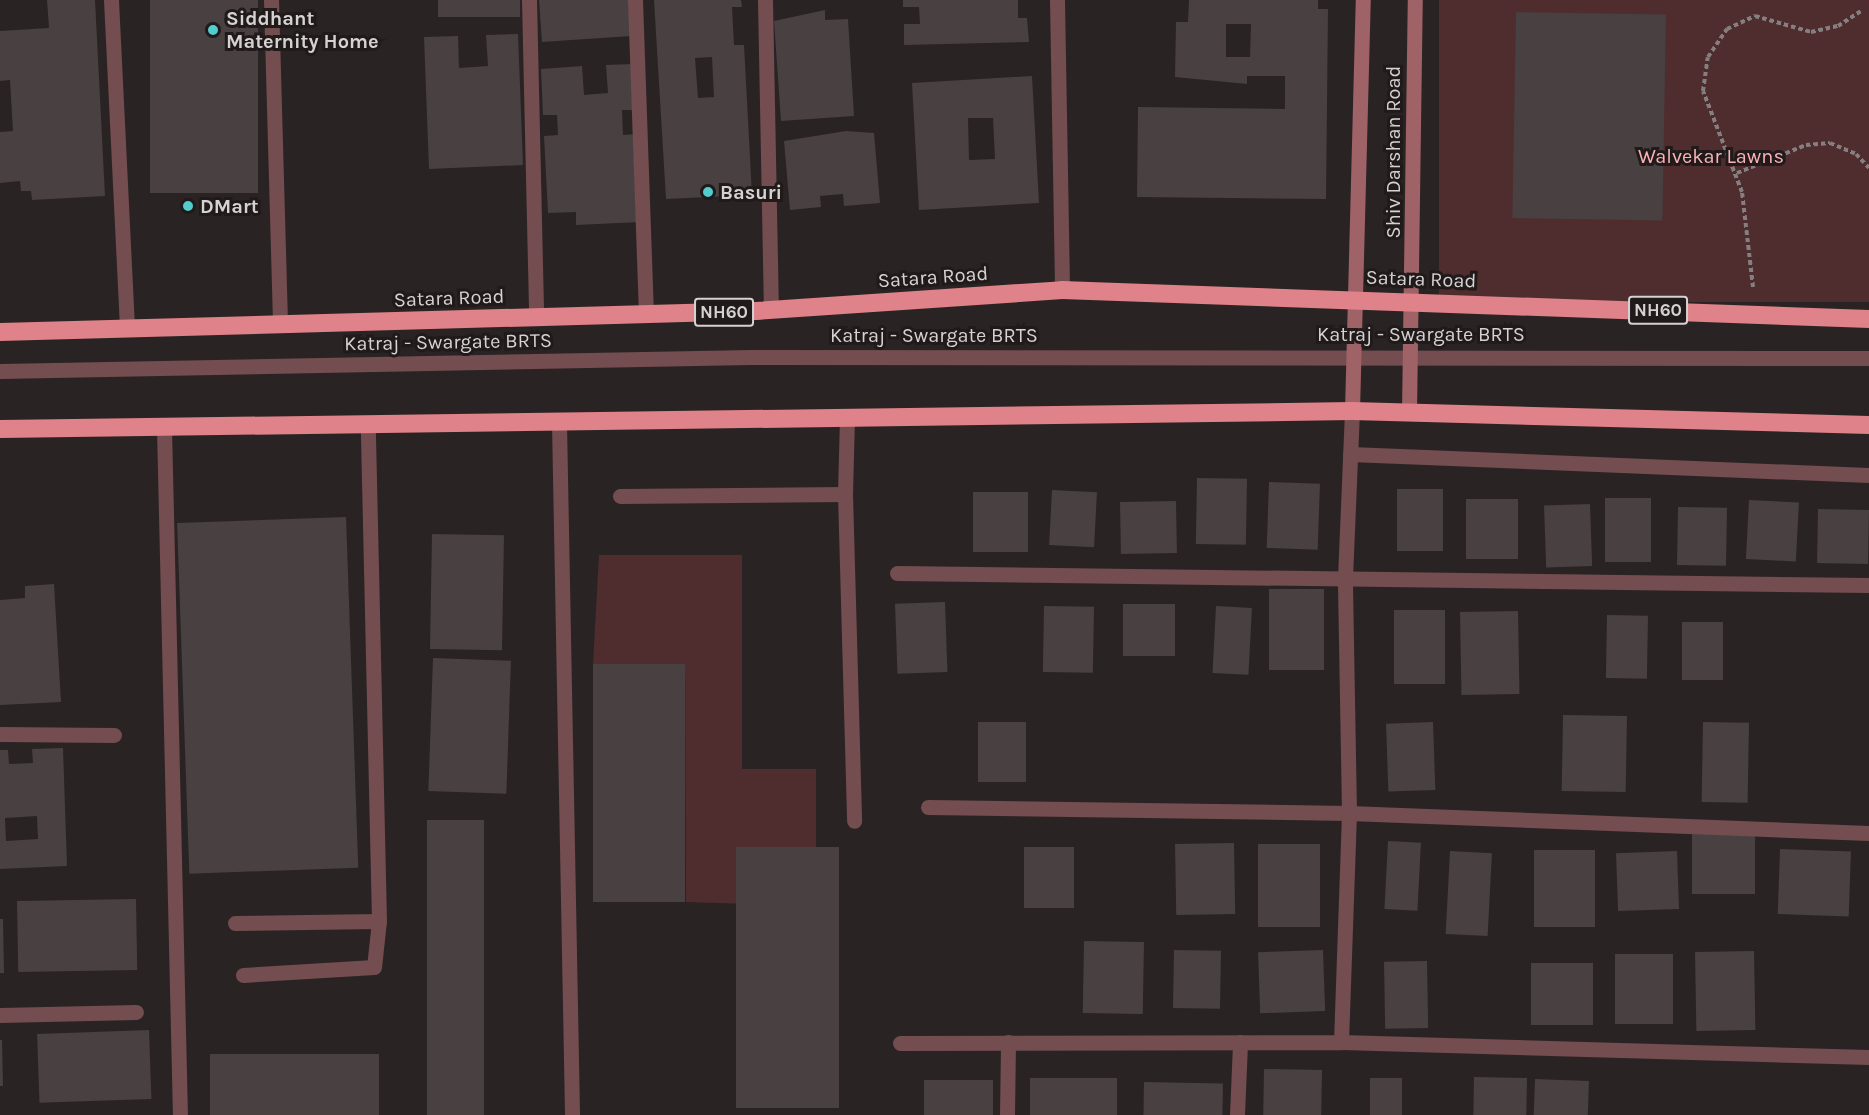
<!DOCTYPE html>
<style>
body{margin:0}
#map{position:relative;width:1869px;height:1115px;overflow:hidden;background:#2a2323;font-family:Karla,sans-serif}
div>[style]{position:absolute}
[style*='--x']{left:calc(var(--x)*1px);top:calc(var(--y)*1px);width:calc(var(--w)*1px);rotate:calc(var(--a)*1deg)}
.green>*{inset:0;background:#4f2c2e;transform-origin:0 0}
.building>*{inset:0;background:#484041;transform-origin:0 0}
.path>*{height:4px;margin-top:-2px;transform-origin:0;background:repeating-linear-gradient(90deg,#857f7f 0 4.5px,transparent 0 7.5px)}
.lane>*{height:15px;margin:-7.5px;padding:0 7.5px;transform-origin:7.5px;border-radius:7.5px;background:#734d4f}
.street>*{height:15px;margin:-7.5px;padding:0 7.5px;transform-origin:7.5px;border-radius:7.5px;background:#734d4f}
.secondary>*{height:15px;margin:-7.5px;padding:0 7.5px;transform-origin:7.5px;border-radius:7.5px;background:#9f6367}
.highway>*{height:18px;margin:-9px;padding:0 9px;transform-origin:9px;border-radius:9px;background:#df8289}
.dots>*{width:16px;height:16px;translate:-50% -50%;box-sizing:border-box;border:3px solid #201a1a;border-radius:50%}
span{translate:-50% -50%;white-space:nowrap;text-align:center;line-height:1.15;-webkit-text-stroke:6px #201a1a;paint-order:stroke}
.shield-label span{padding:2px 4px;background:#201a1a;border:2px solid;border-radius:4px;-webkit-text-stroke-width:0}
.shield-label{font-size:18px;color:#d6d2d2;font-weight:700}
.poi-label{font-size:20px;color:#d6d2d2;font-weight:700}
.left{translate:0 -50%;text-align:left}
.street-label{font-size:20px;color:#d6d2d2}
.park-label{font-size:20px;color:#fbb2b6}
</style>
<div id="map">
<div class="green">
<i style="left:1439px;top:0;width:430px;height:302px"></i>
<i style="clip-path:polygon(599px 555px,742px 555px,742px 769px,816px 769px,816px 906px,686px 902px,685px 664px,593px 664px)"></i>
</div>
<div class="building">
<i style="clip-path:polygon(47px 0,95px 0,105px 196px,32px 200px,31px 191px,21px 191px,20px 181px,0 183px,0 132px,13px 131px,10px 80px,0 81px,0 31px,49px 28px)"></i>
<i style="left:150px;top:0;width:108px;height:193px"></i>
<i style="left:438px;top:0;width:82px;height:17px"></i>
<i style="clip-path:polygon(539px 0,629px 0,631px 36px,542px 42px)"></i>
<i style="clip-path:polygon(evenodd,654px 0,741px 0,742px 7px,732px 7px,734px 45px,744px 45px,752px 195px,666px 199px,654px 0,712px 57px,714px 97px,698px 98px,695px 58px,712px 57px)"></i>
<i style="clip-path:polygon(903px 0,1018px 0,1018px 18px,1027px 18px,1029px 42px,904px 45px,904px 24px,920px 24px,919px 7px,903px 7px)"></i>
<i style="clip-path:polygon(evenodd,1189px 0,1318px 0,1318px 9px,1328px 9px,1326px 199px,1137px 197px,1138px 107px,1285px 109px,1285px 76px,1247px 76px,1247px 84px,1175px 77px,1176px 22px,1188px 22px,1189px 0,1226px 24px,1251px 24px,1250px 57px,1226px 57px,1226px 24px)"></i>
<i style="clip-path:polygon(825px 10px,825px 20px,848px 19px,854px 116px,781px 121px,774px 21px)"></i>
<i style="left:1516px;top:12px;width:150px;height:206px;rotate:1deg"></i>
<i style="clip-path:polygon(518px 34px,523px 165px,429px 169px,424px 37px,458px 36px,459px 68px,488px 66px,486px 35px)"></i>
<i style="clip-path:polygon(633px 64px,635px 110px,622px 110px,623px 135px,637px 134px,640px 222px,576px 225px,576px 212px,548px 213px,544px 136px,558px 135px,557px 115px,543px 115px,541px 69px,582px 66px,584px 95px,608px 93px,606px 65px)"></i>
<i style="clip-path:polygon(evenodd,1032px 76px,1039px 203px,919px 210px,912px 83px,1032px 76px,968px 118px,993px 118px,995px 159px,969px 160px,968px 118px)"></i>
<i style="clip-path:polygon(846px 131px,874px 133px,880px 203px,844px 206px,843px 194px,820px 196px,821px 207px,790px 210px,784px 141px)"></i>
<i style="left:1197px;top:478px;width:50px;height:66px;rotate:1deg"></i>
<i style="left:1269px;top:482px;width:51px;height:66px;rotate:2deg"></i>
<i style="left:1397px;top:489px;width:46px;height:62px"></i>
<i style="left:1052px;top:490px;width:45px;height:55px;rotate:3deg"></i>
<i style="left:973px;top:492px;width:55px;height:60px"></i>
<i style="left:1605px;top:498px;width:46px;height:64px"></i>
<i style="left:1466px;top:499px;width:52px;height:60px"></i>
<i style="left:1749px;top:500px;width:50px;height:59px;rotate:3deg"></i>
<i style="left:1176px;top:501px;width:52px;height:56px;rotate:89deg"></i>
<i style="left:1590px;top:504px;width:62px;height:46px;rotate:88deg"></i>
<i style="left:1678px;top:507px;width:49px;height:58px;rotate:1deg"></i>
<i style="left:1818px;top:509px;width:51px;height:54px;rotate:1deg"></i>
<i style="left:346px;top:517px;width:351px;height:169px;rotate:88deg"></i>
<i style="left:432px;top:534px;width:72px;height:115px;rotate:1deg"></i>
<i style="clip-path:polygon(54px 584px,61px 702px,0 705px,0 600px,25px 598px,25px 586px)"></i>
<i style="left:1269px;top:589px;width:55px;height:81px"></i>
<i style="left:945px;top:602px;width:70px;height:50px;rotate:88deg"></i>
<i style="left:1123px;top:604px;width:52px;height:52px"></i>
<i style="left:1044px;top:606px;width:50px;height:66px;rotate:1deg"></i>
<i style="left:1216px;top:606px;width:36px;height:67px;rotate:3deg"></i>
<i style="left:1394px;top:610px;width:51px;height:74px"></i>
<i style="left:1518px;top:611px;width:83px;height:58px;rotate:89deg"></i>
<i style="left:1607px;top:615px;width:41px;height:63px;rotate:1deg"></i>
<i style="left:1682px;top:622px;width:41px;height:58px"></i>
<i style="left:433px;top:658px;width:78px;height:133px;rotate:2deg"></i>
<i style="left:593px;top:664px;width:92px;height:238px"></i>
<i style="left:1563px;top:715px;width:64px;height:76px;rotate:1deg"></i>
<i style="left:1026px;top:722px;width:60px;height:48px;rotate:90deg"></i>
<i style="left:1433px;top:722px;width:68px;height:47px;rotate:88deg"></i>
<i style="left:1703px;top:722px;width:46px;height:80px;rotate:1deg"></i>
<i style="clip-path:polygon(evenodd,63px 748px,67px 866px,0 869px,0 750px,8px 750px,9px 764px,33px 763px,32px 749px,63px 748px,37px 816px,38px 839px,6px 841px,5px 818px,37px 816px)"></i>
<i style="left:427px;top:820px;width:57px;height:295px"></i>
<i style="left:1692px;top:829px;width:63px;height:65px"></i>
<i style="left:1388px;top:841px;width:33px;height:68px;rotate:3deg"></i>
<i style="left:1234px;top:843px;width:71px;height:59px;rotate:89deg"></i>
<i style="left:1258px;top:844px;width:62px;height:83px"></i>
<i style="left:839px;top:847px;width:261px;height:103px;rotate:90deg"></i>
<i style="left:1024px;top:847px;width:50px;height:61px"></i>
<i style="left:1780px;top:849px;width:71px;height:65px;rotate:2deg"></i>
<i style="left:1595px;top:850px;width:77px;height:61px;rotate:90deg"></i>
<i style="left:1450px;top:851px;width:42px;height:83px;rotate:3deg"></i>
<i style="left:1677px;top:851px;width:58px;height:61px;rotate:88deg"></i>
<i style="left:136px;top:899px;width:71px;height:119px;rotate:89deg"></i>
<i style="clip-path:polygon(0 919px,3px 919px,4px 973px,0 973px)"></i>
<i style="left:1084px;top:941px;width:60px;height:72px;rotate:1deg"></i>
<i style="left:1174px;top:950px;width:47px;height:58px;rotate:1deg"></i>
<i style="left:1323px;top:950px;width:61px;height:65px;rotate:88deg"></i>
<i style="left:1754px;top:951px;width:79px;height:59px;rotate:89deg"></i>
<i style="left:1615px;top:954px;width:58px;height:70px"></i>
<i style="left:1427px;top:961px;width:67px;height:43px;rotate:89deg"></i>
<i style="left:1531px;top:963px;width:62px;height:62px"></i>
<i style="left:149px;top:1030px;width:69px;height:112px;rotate:88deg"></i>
<i style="clip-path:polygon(0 1040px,2px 1040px,3px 1086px,0 1086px)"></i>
<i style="left:210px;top:1054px;width:169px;height:61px"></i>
<i style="left:1264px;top:1069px;width:58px;height:46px;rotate:1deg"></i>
<i style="left:1474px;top:1077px;width:53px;height:38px;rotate:1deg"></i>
<i style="left:1030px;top:1078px;width:87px;height:37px"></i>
<i style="left:1370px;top:1078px;width:32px;height:37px"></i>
<i style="left:1535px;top:1079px;width:54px;height:36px;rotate:2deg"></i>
<i style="left:993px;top:1080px;width:35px;height:69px;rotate:90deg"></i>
<i style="left:1144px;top:1082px;width:79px;height:33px;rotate:1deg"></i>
</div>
<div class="path">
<i style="--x:1737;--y:173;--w:74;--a:-22.1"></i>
<i style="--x:1806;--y:145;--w:24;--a:-5"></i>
<i style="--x:1830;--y:143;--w:28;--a:23"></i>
<i style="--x:1856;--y:154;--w:19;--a:47"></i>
<i style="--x:1753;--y:287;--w:96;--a:-96.6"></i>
<i style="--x:1742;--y:192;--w:108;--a:-111.1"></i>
<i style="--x:1703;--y:91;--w:34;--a:-82"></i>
<i style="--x:1708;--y:57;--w:34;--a:-56"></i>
<i style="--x:1727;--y:29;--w:31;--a:-25"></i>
<i style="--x:1755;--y:16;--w:58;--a:15.9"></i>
<i style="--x:1811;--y:32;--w:28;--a:-13"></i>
<i style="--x:1838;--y:26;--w:27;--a:-33"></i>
</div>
<div class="lane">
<i style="--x:271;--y:0;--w:325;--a:88.4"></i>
<i style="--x:529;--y:0;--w:318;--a:88.7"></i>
<i style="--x:635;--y:0;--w:314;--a:88"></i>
<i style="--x:765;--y:0;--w:310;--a:88.9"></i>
<i style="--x:1057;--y:0;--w:290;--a:89"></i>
<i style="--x:0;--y:371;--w:751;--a:-1.07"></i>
<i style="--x:751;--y:357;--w:1118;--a:0.05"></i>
<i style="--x:559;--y:423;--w:692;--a:88.92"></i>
<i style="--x:164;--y:428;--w:687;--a:88.67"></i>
<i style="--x:1350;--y:454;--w:519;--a:2.32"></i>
<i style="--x:845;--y:494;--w:327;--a:88.4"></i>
<i style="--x:235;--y:923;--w:144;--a:-0.8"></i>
<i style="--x:243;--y:975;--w:131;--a:-3.5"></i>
<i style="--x:374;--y:967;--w:46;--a:-83.8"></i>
<i style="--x:379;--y:921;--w:494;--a:-91.3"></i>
</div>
<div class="street">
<i style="--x:111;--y:0;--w:329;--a:87.2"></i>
<i style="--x:620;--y:496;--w:225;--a:-0.5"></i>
<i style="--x:845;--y:494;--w:78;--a:-88.5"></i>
<i style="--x:897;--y:573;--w:972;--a:0.71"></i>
<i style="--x:0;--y:734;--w:114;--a:0.5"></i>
<i style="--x:928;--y:807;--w:421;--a:0.8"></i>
<i style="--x:1349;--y:813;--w:520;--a:2.2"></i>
<i style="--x:0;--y:1015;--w:136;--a:-1.3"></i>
<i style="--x:1341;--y:1042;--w:229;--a:-88"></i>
<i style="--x:1349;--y:813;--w:235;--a:-91"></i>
<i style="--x:1345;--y:578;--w:167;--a:-87.6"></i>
<i style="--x:900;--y:1043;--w:441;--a:-0.1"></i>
<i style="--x:1341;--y:1042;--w:528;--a:1.63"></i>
<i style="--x:1007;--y:1115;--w:73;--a:-89.2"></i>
<i style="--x:1237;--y:1115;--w:73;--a:-87.6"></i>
</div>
<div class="secondary">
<i style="--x:1352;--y:411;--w:411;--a:-88.5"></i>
<i style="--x:1409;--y:413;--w:413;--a:-89.2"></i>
</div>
<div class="highway">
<i style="--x:0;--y:332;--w:756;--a:-1.59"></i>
<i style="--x:756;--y:311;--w:307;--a:-3.9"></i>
<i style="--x:1062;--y:290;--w:808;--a:2.06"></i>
<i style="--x:0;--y:429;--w:1352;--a:-0.76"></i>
<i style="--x:1352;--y:411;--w:517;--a:1.55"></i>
</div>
<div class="dots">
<i style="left:213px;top:30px;background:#52cdcd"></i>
<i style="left:708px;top:192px;background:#52cdcd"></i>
<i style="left:188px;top:206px;background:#52cdcd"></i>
</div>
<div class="shield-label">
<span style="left:1658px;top:310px">NH60</span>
<span style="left:724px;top:312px">NH60</span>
</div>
<div class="poi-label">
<span class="left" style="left:226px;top:30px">Siddhant<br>Maternity Home</span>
<span class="left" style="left:720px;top:192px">Basuri</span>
<span class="left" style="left:200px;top:206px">DMart</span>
</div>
<div class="street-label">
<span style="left:1393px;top:152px;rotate:-90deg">Shiv Darshan Road</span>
<span style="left:933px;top:277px;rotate:-4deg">Satara Road</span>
<span style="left:1421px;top:279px;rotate:2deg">Satara Road</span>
<span style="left:449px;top:298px;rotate:-2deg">Satara Road</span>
<span style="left:1421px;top:334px">Katraj - Swargate BRTS</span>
<span style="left:934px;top:335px">Katraj - Swargate BRTS</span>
<span style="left:448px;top:342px;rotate:-1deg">Katraj - Swargate BRTS</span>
</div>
<div class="park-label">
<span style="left:1711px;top:156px">Walvekar Lawns</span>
</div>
</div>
